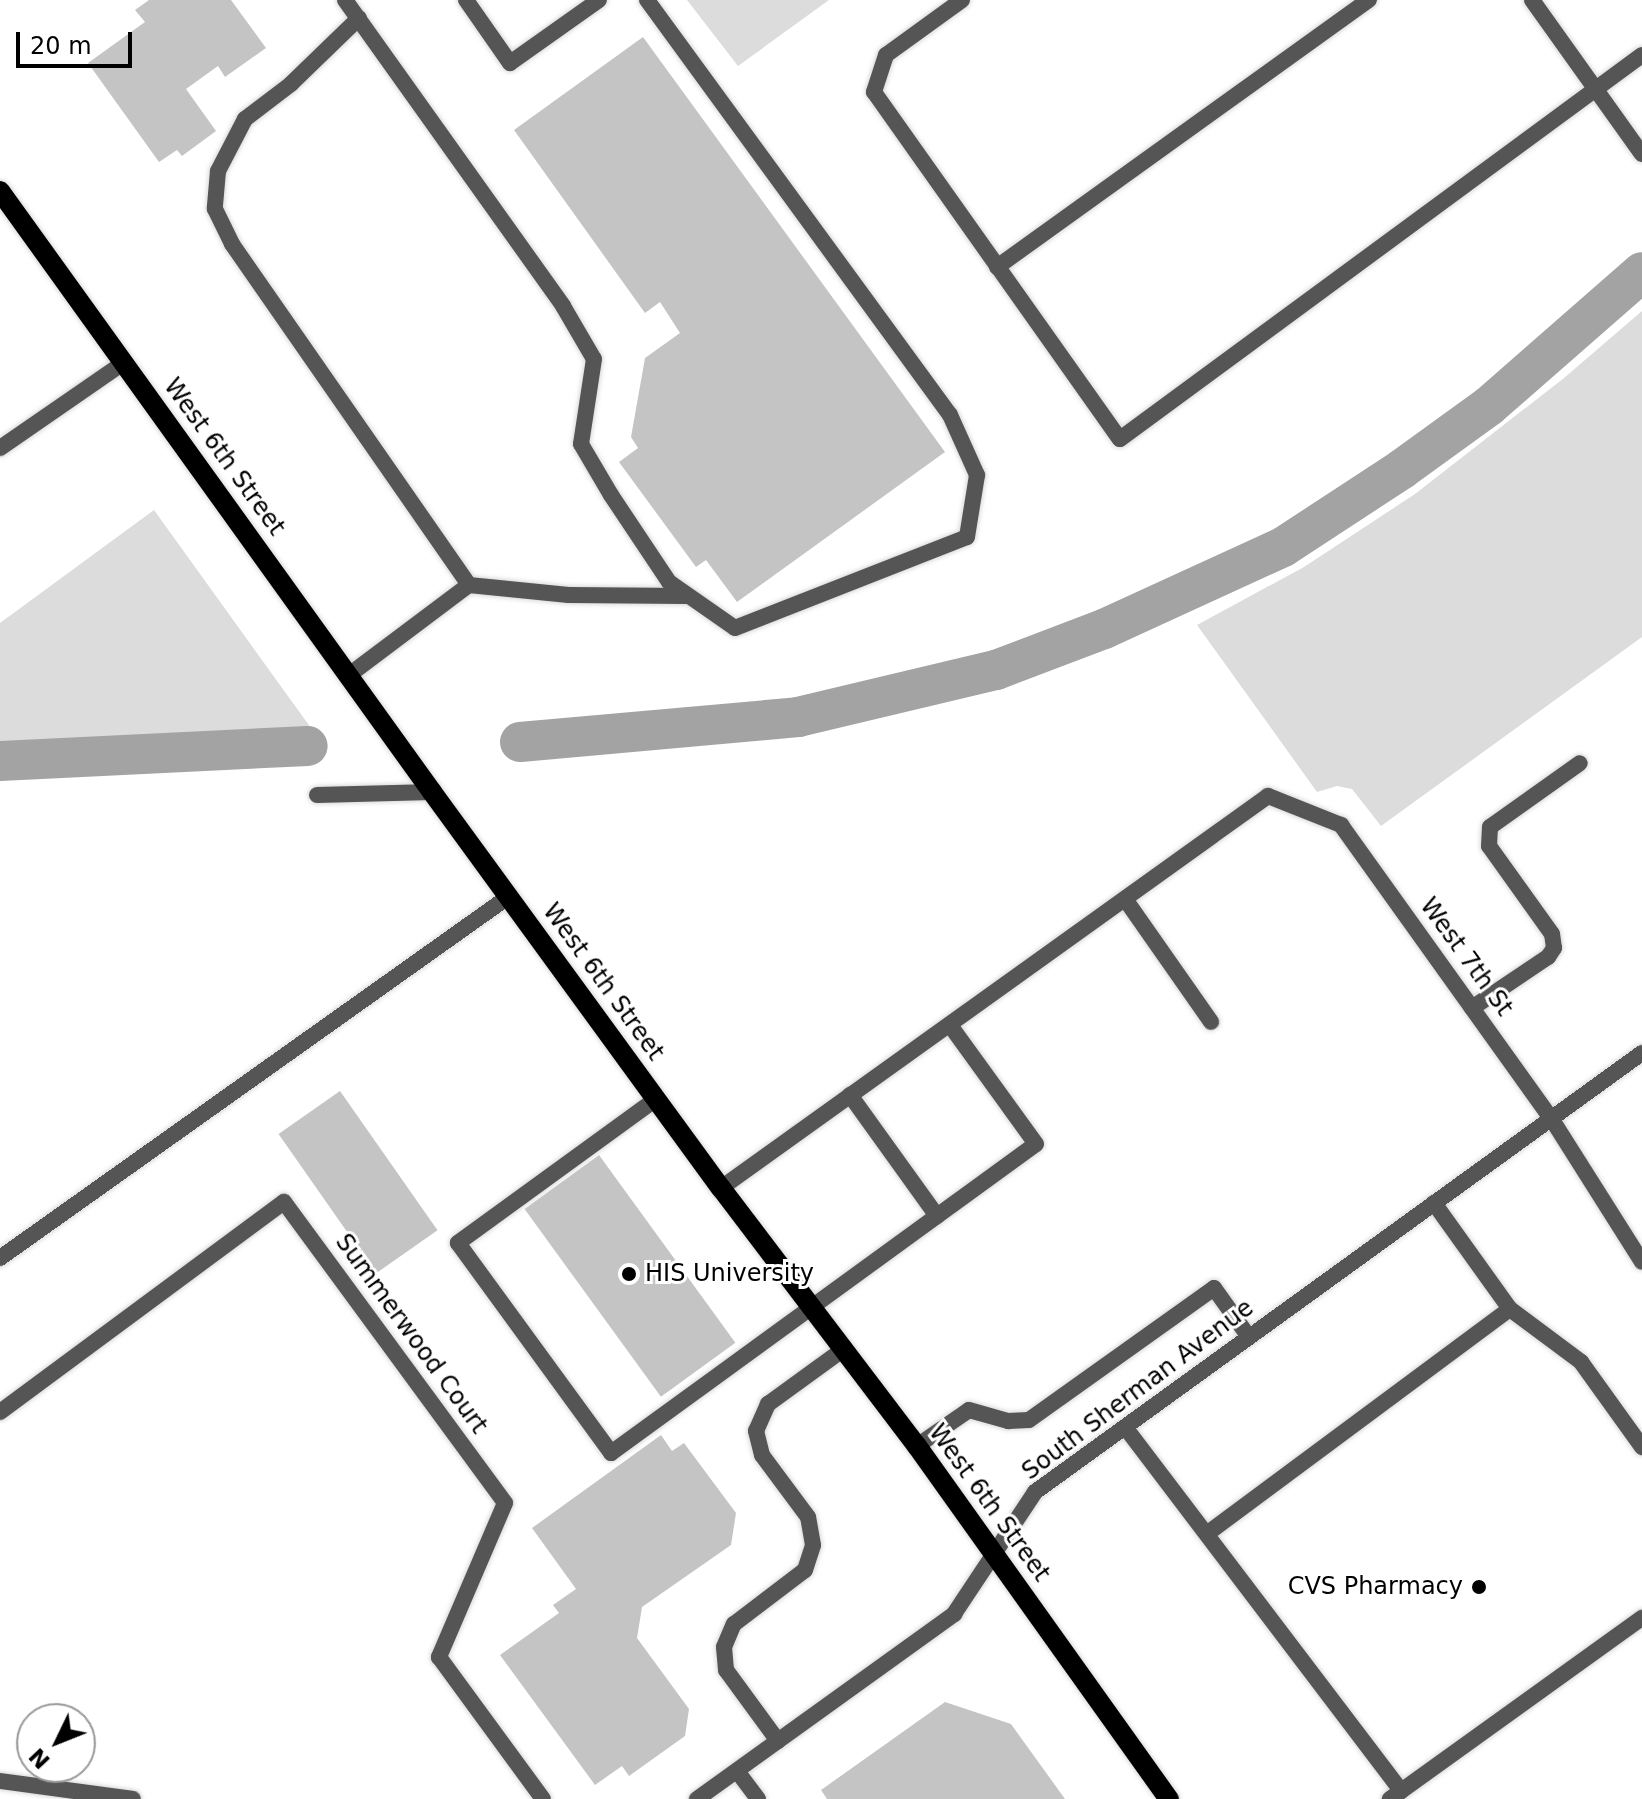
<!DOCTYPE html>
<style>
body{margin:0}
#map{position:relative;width:1642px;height:1799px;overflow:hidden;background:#fff;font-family:"DejaVu Sans",sans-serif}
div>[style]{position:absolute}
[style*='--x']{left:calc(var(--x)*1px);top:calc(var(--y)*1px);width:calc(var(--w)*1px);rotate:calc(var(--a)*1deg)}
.green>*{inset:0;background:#dcdcdc}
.canal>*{height:40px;margin:-20px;padding:0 20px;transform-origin:20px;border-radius:20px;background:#a3a3a3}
.building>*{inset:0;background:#c4c4c4;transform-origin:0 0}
.roads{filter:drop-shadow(0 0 2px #dbdbdb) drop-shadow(0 0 2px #dbdbdb)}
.service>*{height:16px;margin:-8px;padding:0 8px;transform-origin:8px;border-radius:8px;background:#555}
.minor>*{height:16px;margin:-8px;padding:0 8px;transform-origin:8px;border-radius:8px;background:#555}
.primary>*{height:20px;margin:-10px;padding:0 10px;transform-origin:10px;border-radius:10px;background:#000}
.dots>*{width:22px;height:22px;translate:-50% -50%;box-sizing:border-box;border:4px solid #fff;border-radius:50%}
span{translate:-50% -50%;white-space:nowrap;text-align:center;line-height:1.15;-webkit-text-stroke:6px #fff;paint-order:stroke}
.street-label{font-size:24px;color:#000}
.poi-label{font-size:24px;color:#000}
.left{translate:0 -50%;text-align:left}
.right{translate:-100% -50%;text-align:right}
.north{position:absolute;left:16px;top:1703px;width:80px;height:80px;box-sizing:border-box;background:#fff;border:2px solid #999;border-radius:50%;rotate:227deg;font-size:22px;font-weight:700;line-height:32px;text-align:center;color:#000}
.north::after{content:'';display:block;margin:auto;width:28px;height:36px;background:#000;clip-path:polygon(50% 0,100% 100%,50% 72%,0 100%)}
.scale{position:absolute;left:16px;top:32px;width:116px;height:36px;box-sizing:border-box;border:4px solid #000;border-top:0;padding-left:10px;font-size:24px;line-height:28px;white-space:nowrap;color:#000;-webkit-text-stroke:6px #fff;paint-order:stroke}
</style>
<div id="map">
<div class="green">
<i style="clip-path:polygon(687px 0,829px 0,738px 66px)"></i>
<i style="clip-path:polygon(1642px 311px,1642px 637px,1381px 826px,1352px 789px,1337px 786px,1317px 792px,1197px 625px,1304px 567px,1415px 494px,1564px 378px)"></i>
<i style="clip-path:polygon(154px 510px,316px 735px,0 747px,0 623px)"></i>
</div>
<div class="canal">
<i style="--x:520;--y:742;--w:279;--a:-5.1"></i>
<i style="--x:798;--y:717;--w:204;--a:-13.4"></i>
<i style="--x:996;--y:670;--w:116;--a:-20.8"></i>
<i style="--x:1104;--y:629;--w:197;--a:-24.6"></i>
<i style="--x:1283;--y:547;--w:142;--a:-33.2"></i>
<i style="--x:1402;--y:469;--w:107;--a:-35.9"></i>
<i style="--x:1489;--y:406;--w:203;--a:-41.2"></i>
<i style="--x:0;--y:761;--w:308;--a:-2.8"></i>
</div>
<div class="building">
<i style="clip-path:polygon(149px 0,231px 0,266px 48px,225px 77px,218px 66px,186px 89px,216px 131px,182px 156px,177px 150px,159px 162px,88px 63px,145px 22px,135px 10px)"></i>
<i style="clip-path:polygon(643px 37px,945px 452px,737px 602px,706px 560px,696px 567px,619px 462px,638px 448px,631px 437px,645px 358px,680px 333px,660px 302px,645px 313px,514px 130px)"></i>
<i style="left:340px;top:1091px;width:170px;height:75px;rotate:55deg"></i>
<i style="left:599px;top:1155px;width:232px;height:92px;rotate:54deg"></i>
<i style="clip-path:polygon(661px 1435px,672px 1451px,684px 1443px,736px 1513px,731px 1545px,642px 1607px,637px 1638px,689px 1709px,685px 1736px,629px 1776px,622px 1766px,595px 1785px,500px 1655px,559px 1613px,553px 1605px,576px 1589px,532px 1528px)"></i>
<i style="clip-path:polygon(945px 1702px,1011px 1724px,1065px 1799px,827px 1799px,821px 1790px)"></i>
</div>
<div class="roads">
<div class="service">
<i style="--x:345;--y:0;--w:376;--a:54.5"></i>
<i style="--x:563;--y:306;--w:61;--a:59.7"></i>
<i style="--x:594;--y:359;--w:86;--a:98.7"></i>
<i style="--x:581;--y:444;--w:59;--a:59.5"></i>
<i style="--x:611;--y:495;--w:105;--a:56.3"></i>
<i style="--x:669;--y:582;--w:80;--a:34.9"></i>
<i style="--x:735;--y:628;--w:249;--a:-21.4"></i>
<i style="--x:967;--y:537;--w:63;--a:-80.8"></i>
<i style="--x:977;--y:475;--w:66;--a:-114.2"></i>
<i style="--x:950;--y:415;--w:514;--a:-126.13"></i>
<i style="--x:466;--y:0;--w:77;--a:55.1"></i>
<i style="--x:510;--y:63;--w:109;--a:-35.3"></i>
<i style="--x:962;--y:0;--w:94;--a:144.1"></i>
<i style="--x:886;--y:55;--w:39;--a:108"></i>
<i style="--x:874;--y:92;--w:425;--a:54.7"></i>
<i style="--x:1120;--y:439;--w:648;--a:-36.34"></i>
<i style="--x:359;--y:18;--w:95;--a:135.9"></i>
<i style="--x:291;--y:84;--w:58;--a:142.7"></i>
<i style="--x:245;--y:119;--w:59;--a:117.4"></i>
<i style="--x:218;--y:171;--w:38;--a:95"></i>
<i style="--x:215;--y:209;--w:39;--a:64"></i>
<i style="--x:232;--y:244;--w:415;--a:55.2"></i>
<i style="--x:997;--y:267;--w:458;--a:-35.7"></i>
<i style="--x:0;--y:448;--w:150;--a:-34.6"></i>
<i style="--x:349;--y:675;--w:150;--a:-36.9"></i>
<i style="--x:469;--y:585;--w:100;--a:5.7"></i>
<i style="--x:569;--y:595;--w:117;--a:0.5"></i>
<i style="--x:317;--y:795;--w:115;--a:-1.5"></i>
<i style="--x:1125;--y:899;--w:150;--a:55"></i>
<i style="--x:1472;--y:1008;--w:92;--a:-33.9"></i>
<i style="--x:1548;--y:957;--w:11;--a:-56"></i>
<i style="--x:1554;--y:948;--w:14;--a:-98"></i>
<i style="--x:1552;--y:934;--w:108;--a:-125.6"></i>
<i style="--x:1489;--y:846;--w:19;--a:-87"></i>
<i style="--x:1490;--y:827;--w:110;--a:-35.4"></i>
<i style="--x:850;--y:1095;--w:149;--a:54.3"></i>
<i style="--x:656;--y:1099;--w:245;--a:144"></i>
<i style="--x:458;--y:1243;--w:260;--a:53.9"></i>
<i style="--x:611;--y:1453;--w:525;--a:-36.02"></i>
<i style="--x:1036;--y:1144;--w:147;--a:-125.9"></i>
<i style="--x:1551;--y:1118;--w:170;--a:57.7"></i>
<i style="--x:721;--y:1188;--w:673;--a:-35.63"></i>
<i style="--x:1268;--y:796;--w:79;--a:21.7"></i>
<i style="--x:1434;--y:1203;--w:130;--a:54.4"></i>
<i style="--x:1510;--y:1309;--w:89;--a:36.7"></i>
<i style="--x:1581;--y:1362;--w:105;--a:54.3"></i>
<i style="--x:0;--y:1258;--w:623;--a:-35.4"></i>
<i style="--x:1125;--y:1427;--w:457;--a:52.8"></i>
<i style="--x:1401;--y:1791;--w:14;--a:144"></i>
<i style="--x:917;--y:1446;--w:63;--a:-34.7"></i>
<i style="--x:969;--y:1410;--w:41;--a:15.8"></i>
<i style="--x:1008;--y:1421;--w:21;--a:-3"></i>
<i style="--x:1029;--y:1420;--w:227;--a:-35.5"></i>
<i style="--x:1214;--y:1288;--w:60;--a:54.5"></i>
<i style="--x:1208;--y:1533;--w:376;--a:-36.6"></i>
<i style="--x:778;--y:1741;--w:88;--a:-126.2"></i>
<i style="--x:726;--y:1670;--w:23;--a:-95"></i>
<i style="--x:724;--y:1647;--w:25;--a:-67"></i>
<i style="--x:734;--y:1624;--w:89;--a:-37.3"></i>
<i style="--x:805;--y:1570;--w:26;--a:-72"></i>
<i style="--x:813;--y:1545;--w:28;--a:-100"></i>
<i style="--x:808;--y:1517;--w:77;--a:-126.6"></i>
<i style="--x:762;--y:1455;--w:25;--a:-104"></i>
<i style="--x:756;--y:1431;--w:30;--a:-66"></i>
<i style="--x:768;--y:1404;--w:95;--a:-36"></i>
<i style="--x:737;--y:1771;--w:35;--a:53"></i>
<i style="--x:1401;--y:1791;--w:297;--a:-35.7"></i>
</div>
<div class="minor">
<i style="--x:1532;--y:0;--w:189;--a:54.5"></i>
<i style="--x:1341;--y:825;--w:360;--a:54.4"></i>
<i style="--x:0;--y:1412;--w:353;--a:-36.5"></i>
<i style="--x:284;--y:1202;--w:373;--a:53.7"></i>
<i style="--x:505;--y:1503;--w:168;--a:113.2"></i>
<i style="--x:439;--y:1657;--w:176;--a:53.8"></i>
<i style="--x:0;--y:1781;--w:134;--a:7.7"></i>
<i style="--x:697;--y:1799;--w:317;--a:-35.7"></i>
<i style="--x:954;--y:1614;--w:146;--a:-56.4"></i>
<i style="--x:1035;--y:1492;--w:749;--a:-35.88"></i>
</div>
<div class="primary">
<i style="--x:0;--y:191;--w:740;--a:54.29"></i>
<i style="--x:432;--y:792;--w:490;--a:53.9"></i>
<i style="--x:721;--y:1188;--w:324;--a:52.8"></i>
<i style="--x:917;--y:1446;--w:434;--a:54.5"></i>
</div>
</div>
<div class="dots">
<i style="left:629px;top:1274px;background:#000"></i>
<i style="left:1479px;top:1587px;background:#000"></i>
</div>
<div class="street-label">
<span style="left:224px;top:457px;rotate:54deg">West 6th Street</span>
<span style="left:1466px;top:957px;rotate:54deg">West 7th St</span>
<span style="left:603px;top:982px;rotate:54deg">West 6th Street</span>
<span style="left:411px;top:1334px;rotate:54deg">Summerwood Court</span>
<span style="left:1138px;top:1390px;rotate:-37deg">South Sherman Avenue</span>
<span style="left:989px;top:1503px;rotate:54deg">West 6th Street</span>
</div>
<div class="poi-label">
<span class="left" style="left:645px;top:1274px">HIS University</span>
<span class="right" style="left:1463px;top:1587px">CVS Pharmacy</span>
</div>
<div class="north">N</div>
<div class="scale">20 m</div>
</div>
